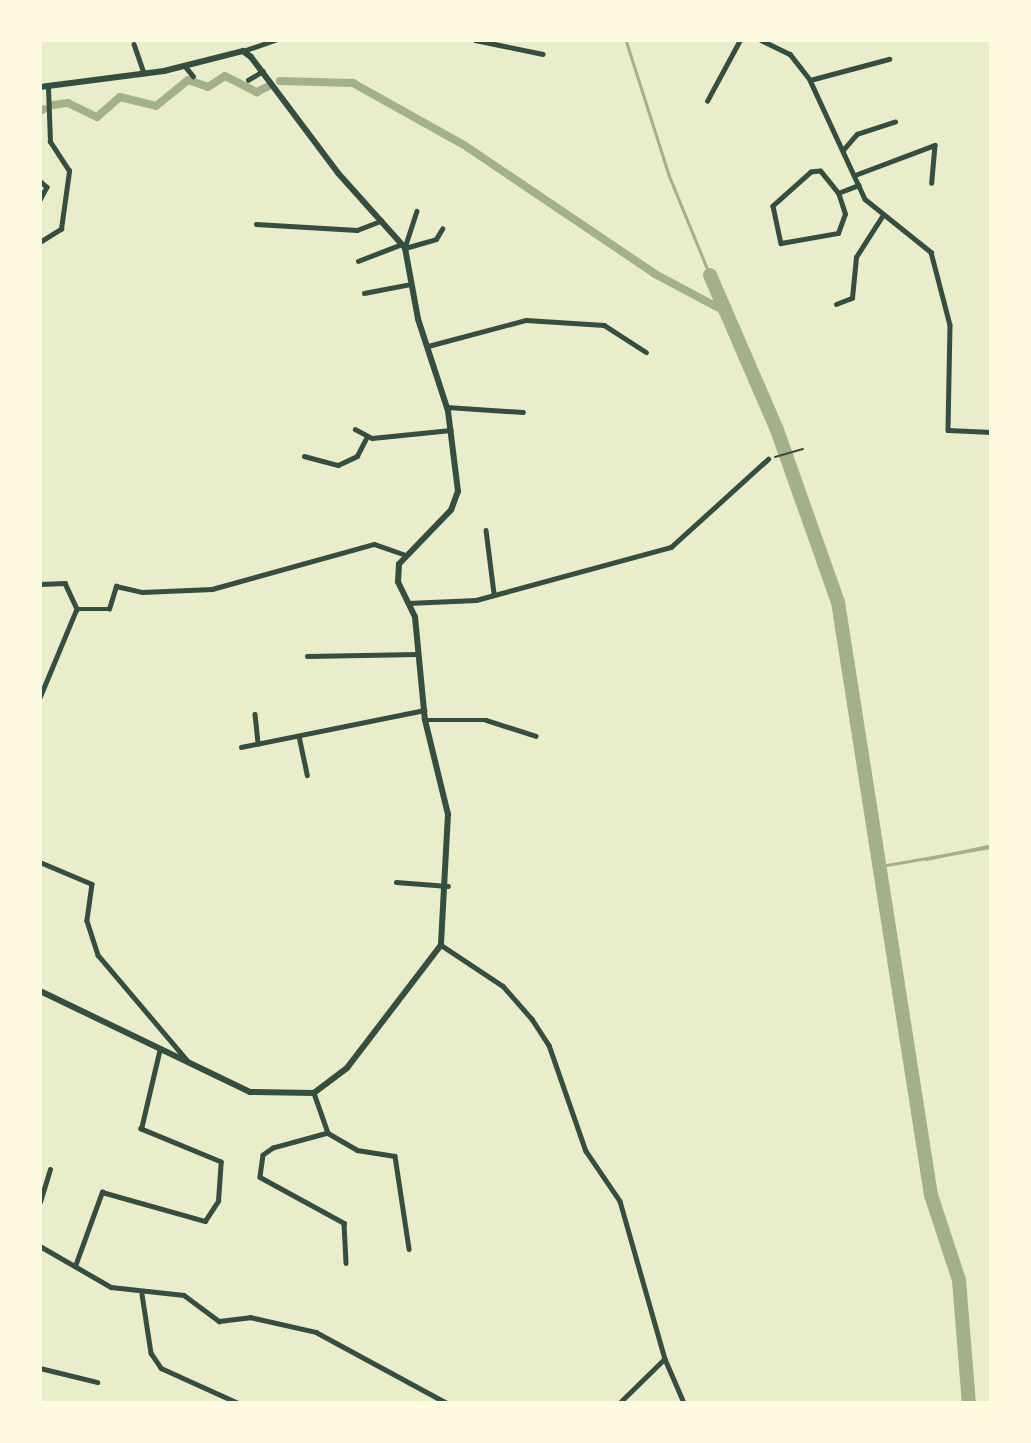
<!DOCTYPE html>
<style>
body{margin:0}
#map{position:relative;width:1031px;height:1443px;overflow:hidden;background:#e9edc9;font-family:Arial,sans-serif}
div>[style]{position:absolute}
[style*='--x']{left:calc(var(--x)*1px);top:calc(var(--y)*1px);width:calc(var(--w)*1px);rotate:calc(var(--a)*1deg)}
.stream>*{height:2.5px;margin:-1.25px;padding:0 1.25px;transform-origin:1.25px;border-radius:1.25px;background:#a3b18a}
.canal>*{height:8px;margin:-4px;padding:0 4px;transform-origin:4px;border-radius:4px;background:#a3b18a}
.river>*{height:14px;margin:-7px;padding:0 7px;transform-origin:7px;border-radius:7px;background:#a3b18a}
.path>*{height:2px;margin:-1px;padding:0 1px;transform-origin:1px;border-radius:1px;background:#344e41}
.minor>*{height:4.5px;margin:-2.25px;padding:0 2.25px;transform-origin:2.25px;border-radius:2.25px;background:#344e41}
.tertiary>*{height:6px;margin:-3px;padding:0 3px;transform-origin:3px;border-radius:3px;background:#344e41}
span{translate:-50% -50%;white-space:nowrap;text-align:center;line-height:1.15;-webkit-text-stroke:5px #fefae0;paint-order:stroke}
.frame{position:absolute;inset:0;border:42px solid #fefae0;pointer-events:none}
</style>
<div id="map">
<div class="stream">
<i style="--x:626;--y:40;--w:142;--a:72.3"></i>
<i style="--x:669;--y:175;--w:108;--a:67.7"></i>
<i style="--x:926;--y:859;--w:63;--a:-11.8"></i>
<i style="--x:881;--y:866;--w:112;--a:-9.8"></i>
</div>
<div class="canal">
<i style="--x:280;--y:81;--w:73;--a:1.6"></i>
<i style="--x:353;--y:83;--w:127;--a:29.2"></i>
<i style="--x:464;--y:145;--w:230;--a:34"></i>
<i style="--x:655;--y:274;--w:83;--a:28.1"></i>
<i style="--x:53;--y:105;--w:15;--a:-8"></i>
<i style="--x:68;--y:103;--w:32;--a:26"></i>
<i style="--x:97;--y:117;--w:30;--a:-41"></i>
<i style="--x:120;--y:97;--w:37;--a:14"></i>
<i style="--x:156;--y:106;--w:41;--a:-39.1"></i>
<i style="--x:188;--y:80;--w:21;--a:19"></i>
<i style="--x:208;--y:87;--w:20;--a:-33"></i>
<i style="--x:225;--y:76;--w:36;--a:27"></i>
<i style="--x:257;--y:92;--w:13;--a:-27"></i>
<i style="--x:40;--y:111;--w:4;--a:-27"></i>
</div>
<div class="river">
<i style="--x:710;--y:275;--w:169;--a:66.6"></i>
<i style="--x:777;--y:430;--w:182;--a:70.5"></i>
<i style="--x:838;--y:602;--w:600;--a:81.09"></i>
<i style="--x:931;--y:1195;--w:89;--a:71.8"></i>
<i style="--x:959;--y:1280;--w:123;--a:85.4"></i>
</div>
<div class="path">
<i style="--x:775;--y:457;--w:29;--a:-16"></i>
</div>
<div class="minor">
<i style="--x:475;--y:40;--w:69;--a:11.6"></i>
<i style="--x:761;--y:40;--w:32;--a:26"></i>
<i style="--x:790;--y:54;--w:33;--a:52"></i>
<i style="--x:810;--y:80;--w:131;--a:65.2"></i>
<i style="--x:865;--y:199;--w:85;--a:38.8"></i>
<i style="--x:931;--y:252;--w:75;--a:75.4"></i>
<i style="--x:950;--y:325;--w:105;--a:91.1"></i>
<i style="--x:948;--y:430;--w:43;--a:2.7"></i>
<i style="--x:134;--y:44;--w:31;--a:71"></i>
<i style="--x:243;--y:51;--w:34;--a:-19"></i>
<i style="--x:185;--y:66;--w:13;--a:51"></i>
<i style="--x:248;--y:80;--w:17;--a:-31"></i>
<i style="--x:810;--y:80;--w:82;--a:-14.9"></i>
<i style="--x:707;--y:101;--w:69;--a:-61.6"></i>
<i style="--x:843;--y:150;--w:21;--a:-49"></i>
<i style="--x:857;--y:134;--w:40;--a:-18"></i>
<i style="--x:855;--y:175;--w:85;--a:-20.6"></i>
<i style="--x:935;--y:145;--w:38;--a:95"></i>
<i style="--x:40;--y:181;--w:9;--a:41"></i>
<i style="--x:47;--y:187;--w:15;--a:118"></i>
<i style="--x:838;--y:193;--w:28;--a:-129"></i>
<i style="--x:820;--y:171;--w:9;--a:174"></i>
<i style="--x:811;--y:172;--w:51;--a:138.2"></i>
<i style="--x:773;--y:206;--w:38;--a:78"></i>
<i style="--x:781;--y:243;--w:58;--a:-10"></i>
<i style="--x:838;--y:233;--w:20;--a:-70"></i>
<i style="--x:845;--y:214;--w:22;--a:-108"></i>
<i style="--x:838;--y:193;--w:22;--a:-21"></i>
<i style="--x:417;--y:211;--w:39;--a:108"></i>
<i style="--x:405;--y:248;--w:32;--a:-16"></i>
<i style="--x:436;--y:239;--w:12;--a:-59"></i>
<i style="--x:256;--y:224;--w:101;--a:3.4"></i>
<i style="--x:357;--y:230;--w:26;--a:-21"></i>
<i style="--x:40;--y:242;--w:25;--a:-32"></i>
<i style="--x:61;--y:229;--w:59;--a:-82.1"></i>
<i style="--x:69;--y:171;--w:35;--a:-123"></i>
<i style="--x:50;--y:142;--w:55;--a:-92.1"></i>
<i style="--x:358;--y:261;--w:47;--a:-21.1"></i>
<i style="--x:364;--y:293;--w:48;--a:-10.8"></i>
<i style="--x:836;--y:304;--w:17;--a:-21"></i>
<i style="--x:852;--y:298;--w:41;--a:-84.4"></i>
<i style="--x:856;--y:257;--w:50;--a:-57.3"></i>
<i style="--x:428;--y:346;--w:101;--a:-14.9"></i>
<i style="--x:526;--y:320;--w:78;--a:3.7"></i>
<i style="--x:604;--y:325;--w:50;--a:32.7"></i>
<i style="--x:447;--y:407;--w:76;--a:3.8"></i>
<i style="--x:355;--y:429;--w:19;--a:28"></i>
<i style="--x:372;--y:438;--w:79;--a:-5.8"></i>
<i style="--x:304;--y:456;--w:35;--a:15"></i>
<i style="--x:338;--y:465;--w:21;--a:-25"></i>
<i style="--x:357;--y:456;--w:22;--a:-63"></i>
<i style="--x:486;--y:530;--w:64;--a:82.8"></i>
<i style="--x:40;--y:584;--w:25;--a:-2"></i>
<i style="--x:65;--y:583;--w:29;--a:65"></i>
<i style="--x:77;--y:609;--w:96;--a:112.6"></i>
<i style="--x:408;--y:603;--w:68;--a:-2.5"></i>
<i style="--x:476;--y:600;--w:202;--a:-15.2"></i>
<i style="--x:671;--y:547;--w:131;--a:-42.2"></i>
<i style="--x:77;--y:609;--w:32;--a:0"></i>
<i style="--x:109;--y:609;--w:24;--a:-73"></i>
<i style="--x:116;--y:586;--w:27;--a:13"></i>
<i style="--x:142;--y:592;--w:70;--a:-2.5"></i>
<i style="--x:212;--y:589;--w:168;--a:-15.5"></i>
<i style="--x:374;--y:544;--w:31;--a:19"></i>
<i style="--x:307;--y:656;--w:111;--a:-1"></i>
<i style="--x:255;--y:714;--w:30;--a:84"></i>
<i style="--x:425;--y:720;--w:61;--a:0"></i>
<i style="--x:486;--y:720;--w:52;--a:17.7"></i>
<i style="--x:299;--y:736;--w:40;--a:78"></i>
<i style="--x:241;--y:747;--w:187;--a:-11.4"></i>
<i style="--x:40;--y:862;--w:56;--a:22.9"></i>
<i style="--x:92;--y:884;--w:37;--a:98"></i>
<i style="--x:87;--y:921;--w:36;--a:72"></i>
<i style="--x:98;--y:955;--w:138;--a:49.7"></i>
<i style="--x:396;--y:882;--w:52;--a:4.4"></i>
<i style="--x:441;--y:945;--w:74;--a:33.5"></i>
<i style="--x:503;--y:986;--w:44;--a:48.7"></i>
<i style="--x:532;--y:1019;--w:31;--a:57"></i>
<i style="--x:549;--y:1045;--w:112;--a:70.8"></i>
<i style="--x:586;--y:1151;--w:60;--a:55.8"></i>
<i style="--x:620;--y:1201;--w:164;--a:74.1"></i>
<i style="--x:665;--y:1359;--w:63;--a:135.6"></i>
<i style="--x:314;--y:1093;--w:42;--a:70.7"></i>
<i style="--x:328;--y:1133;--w:57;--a:164.7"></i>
<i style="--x:273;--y:1148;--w:12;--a:145"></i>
<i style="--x:263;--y:1155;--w:22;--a:98"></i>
<i style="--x:260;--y:1177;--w:96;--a:28.7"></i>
<i style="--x:344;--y:1223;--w:40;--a:87.1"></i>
<i style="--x:328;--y:1133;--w:34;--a:30"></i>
<i style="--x:357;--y:1150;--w:38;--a:9"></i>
<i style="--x:395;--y:1156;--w:94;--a:81.4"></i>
<i style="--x:40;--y:1202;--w:34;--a:-73"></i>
<i style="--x:40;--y:1246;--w:82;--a:30"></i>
<i style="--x:111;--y:1287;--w:73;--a:6.3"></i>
<i style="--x:184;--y:1295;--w:44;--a:36.6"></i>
<i style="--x:219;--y:1321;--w:31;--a:-7"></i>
<i style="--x:250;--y:1317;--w:68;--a:12.8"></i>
<i style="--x:316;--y:1332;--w:149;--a:28.5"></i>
<i style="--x:75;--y:1266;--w:79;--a:-70"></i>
<i style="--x:102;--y:1192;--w:107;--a:15.7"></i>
<i style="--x:205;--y:1221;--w:24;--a:-57"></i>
<i style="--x:218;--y:1201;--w:39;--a:-86"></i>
<i style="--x:221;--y:1162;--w:87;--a:-157.6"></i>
<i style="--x:141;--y:1129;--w:79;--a:-76.8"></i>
<i style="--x:142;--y:1294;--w:60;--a:81.3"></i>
<i style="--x:151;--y:1353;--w:18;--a:56"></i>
<i style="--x:161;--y:1368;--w:85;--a:24.4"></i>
<i style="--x:665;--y:1359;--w:48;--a:66.6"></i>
<i style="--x:40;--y:1368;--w:59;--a:13.8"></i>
</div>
<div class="tertiary">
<i style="--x:40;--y:87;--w:125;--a:-7.4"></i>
<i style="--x:164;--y:71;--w:81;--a:-14.2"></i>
<i style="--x:243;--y:51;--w:10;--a:37"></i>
<i style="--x:251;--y:57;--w:145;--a:53.1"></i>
<i style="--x:338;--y:173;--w:101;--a:48.2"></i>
<i style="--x:405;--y:248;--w:72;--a:79.6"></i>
<i style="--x:418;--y:319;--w:97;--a:71.9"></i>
<i style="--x:448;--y:411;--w:81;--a:82.9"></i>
<i style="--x:458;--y:491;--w:20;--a:110"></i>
<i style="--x:451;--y:510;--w:75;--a:133.9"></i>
<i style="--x:399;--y:564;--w:18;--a:93"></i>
<i style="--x:398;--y:582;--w:39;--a:64"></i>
<i style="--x:415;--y:617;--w:103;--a:84.5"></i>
<i style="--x:425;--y:720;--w:97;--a:76.3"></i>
<i style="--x:448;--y:814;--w:131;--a:93.1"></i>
<i style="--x:441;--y:945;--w:155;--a:127.4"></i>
<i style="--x:347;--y:1068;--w:41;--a:142.9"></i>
<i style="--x:314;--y:1093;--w:64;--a:-179.1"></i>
<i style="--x:250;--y:1092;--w:233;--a:-154.3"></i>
</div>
<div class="frame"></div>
</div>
